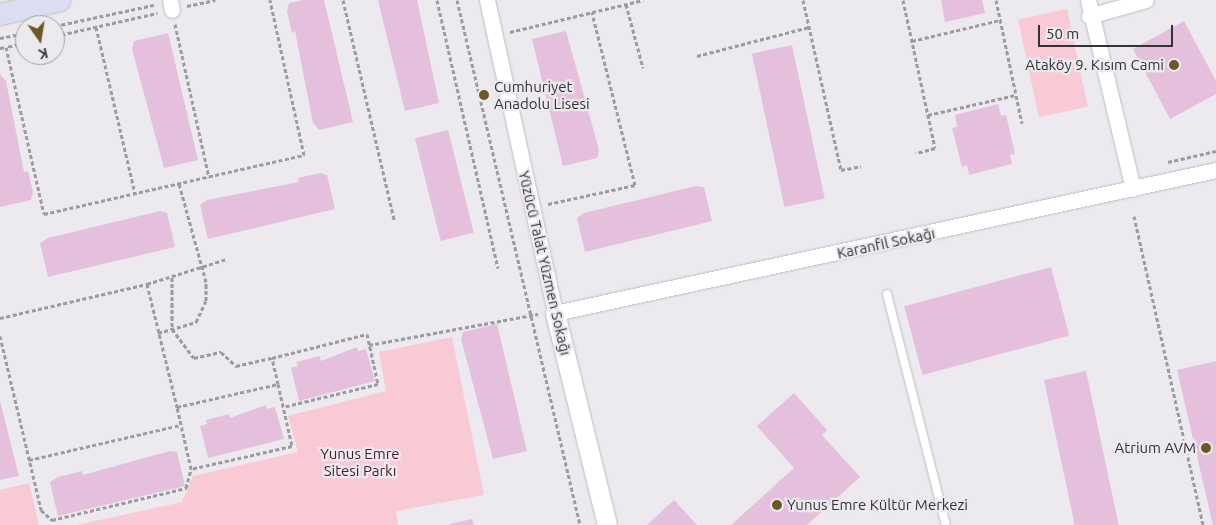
<!DOCTYPE html>
<meta charset="utf-8">
<style>
body{margin:0}
#map{position:relative;width:1216px;height:525px;overflow:hidden;background:#ece9ef;font-family:Ubuntu,sans-serif}
div>[style]{position:absolute}
[style*='--x']{left:calc(var(--x)*1px);top:calc(var(--y)*1px);width:calc(var(--w)*1px);rotate:calc(var(--a)*1deg)}
.green>*{inset:0;background:#f9c9d6;transform-origin:0 0}
.building>*{inset:0;background:#e4c0dd;transform-origin:0 0}
.path>*{height:3px;margin-top:-1.5px;transform-origin:0;background:repeating-linear-gradient(90deg,#9e9ba0 0 4px,transparent 0 6.5px)}
.roads{filter:drop-shadow(0 0 1px #c0bdc2) drop-shadow(0 0 1px #c0bdc2)}
.service>*{height:8px;margin:-4px;padding:0 4px;transform-origin:4px;border-radius:4px;background:#fff}
.minor>*{height:15px;margin:-7.5px;padding:0 7.5px;transform-origin:7.5px;border-radius:7.5px;background:#fff}
.tertiary>*{height:19px;margin:-9.5px;padding:0 9.5px;transform-origin:9.5px;border-radius:9.5px;background:#fff}
.secondary>*{height:21px;margin:-10.5px;padding:0 10.5px;transform-origin:10.5px;border-radius:10.5px;background:#dbdef2}
.dots>*{width:14px;height:14px;translate:-50% -50%;box-sizing:border-box;border:2px solid #ece9ef;border-radius:50%}
span{translate:-50% -50%;white-space:nowrap;text-align:center;line-height:1.15;-webkit-text-stroke:4.5px #ece9ef;paint-order:stroke}
.poi-label{font-size:15px;color:#333234}
.right{translate:-100% -50%;text-align:right}
.left{translate:0 -50%;text-align:left}
.street-label{font-size:15px;color:#333234}
.park-label{font-size:15px;color:#50182d}
.north{position:absolute;left:15px;top:15px;width:50px;height:50px;box-sizing:border-box;background:#ece9ef;border:1px solid #a2a0a4;border-radius:50%;rotate:167deg;font-size:14px;font-weight:700;line-height:20px;text-align:center;color:#333234}
.north::after{content:'';display:block;margin:auto;width:18px;height:22px;background:#6e5727;clip-path:polygon(50% 0,100% 100%,50% 72%,0 100%)}
.scale{position:absolute;left:1038px;top:25px;width:135px;height:22px;box-sizing:border-box;border:2px solid #333234;border-top:0;padding-left:6px;font-size:15px;line-height:18px;white-space:nowrap;color:#333234;-webkit-text-stroke:4px #ece9ef;paint-order:stroke}
</style>
<div id="map">
<div class="green">
<i style="left:1067px;top:9px;width:100px;height:50px;rotate:78deg"></i>
<i style="clip-path:polygon(452px 337px,484px 495px,396px 511px,398px 525px,77px 525px,182px 502px,193px 476px,298px 452px,288px 416px,386px 391px,379px 352px)"></i>
<i style="clip-path:polygon(29px 483px,39px 525px,0 525px,0 490px)"></i>
</div>
<div class="building">
<i style="clip-path:polygon(303px 0,324px 0,353px 122px,319px 130px,313px 123px,295px 31px,292px 33px,287px 11px,289px 3px)"></i>
<i style="clip-path:polygon(378px 0,417px 0,439px 103px,405px 111px)"></i>
<i style="clip-path:polygon(941px 0,982px 0,985px 13px,945px 22px)"></i>
<i style="clip-path:polygon(1184px 21px,1216px 81px,1216px 94px,1170px 119px,1133px 49px)"></i>
<i style="clip-path:polygon(566px 31px,599px 150px,597px 158px,563px 166px,532px 39px)"></i>
<i style="clip-path:polygon(168px 33px,198px 160px,164px 168px,132px 49px,134px 41px)"></i>
<i style="left:792px;top:45px;width:157px;height:41px;rotate:78deg"></i>
<i style="clip-path:polygon(0 74px,6px 81px,24px 172px,28px 171px,33px 192px,31px 200px,0 207px)"></i>
<i style="clip-path:polygon(998px 104px,1001px 116px,1006px 115px,1015px 154px,1010px 155px,1012px 164px,969px 175px,967px 165px,962px 167px,952px 128px,957px 127px,955px 115px)"></i>
<i style="left:448px;top:130px;width:106px;height:34px;rotate:76deg"></i>
<i style="clip-path:polygon(320px 173px,327px 175px,335px 209px,208px 239px,200px 205px,207px 200px,299px 182px,298px 178px)"></i>
<i style="clip-path:polygon(696px 186px,704px 187px,712px 221px,585px 252px,577px 218px,584px 213px)"></i>
<i style="clip-path:polygon(160px 211px,167px 213px,175px 247px,48px 277px,40px 243px,48px 238px)"></i>
<i style="left:1051px;top:267px;width:71px;height:152px;rotate:75deg"></i>
<i style="clip-path:polygon(497px 324px,527px 451px,493px 459px,461px 339px,463px 332px)"></i>
<i style="clip-path:polygon(357px 347px,358px 351px,366px 349px,375px 381px,299px 401px,291px 368px,298px 366px,296px 362px,320px 356px,321px 361px)"></i>
<i style="clip-path:polygon(1216px 361px,1216px 525px,1213px 525px,1177px 370px)"></i>
<i style="left:1086px;top:371px;width:158px;height:43px;rotate:78deg"></i>
<i style="clip-path:polygon(794px 393px,827px 430px,822px 435px,860px 477px,807px 525px,731px 525px,794px 468px,757px 426px)"></i>
<i style="clip-path:polygon(0 401px,19px 476px,0 480px)"></i>
<i style="clip-path:polygon(266px 405px,267px 409px,275px 407px,284px 439px,208px 458px,200px 426px,207px 424px,206px 420px,229px 414px,230px 418px)"></i>
<i style="clip-path:polygon(170px 451px,177px 452px,185px 486px,58px 516px,50px 482px,58px 477px,82px 471px,83px 475px)"></i>
<i style="clip-path:polygon(674px 500px,697px 525px,647px 525px)"></i>
<i style="clip-path:polygon(472px 519px,474px 525px,450px 525px,450px 524px)"></i>
</div>
<div class="path">
<i style="--x:343;--y:0;--w:226;--a:76.9"></i>
<i style="--x:437;--y:0;--w:275;--a:77.2"></i>
<i style="--x:457;--y:0;--w:539;--a:76.81"></i>
<i style="--x:803;--y:0;--w:174;--a:77.4"></i>
<i style="--x:841;--y:170;--w:20;--a:-11"></i>
<i style="--x:903;--y:0;--w:151;--a:77.8"></i>
<i style="--x:935;--y:148;--w:20;--a:165"></i>
<i style="--x:996;--y:0;--w:126;--a:78.1"></i>
<i style="--x:626;--y:4;--w:66;--a:75.1"></i>
<i style="--x:187;--y:6;--w:29;--a:-12"></i>
<i style="--x:175;--y:24;--w:157;--a:77.5"></i>
<i style="--x:55;--y:26;--w:101;--a:-12"></i>
<i style="--x:96;--y:27;--w:171;--a:76.8"></i>
<i style="--x:510;--y:32;--w:137;--a:-13.5"></i>
<i style="--x:55;--y:36;--w:105;--a:-12.7"></i>
<i style="--x:0;--y:38;--w:25;--a:-11"></i>
<i style="--x:912;--y:41;--w:90;--a:-13.4"></i>
<i style="--x:25;--y:43;--w:19;--a:168"></i>
<i style="--x:6;--y:47;--w:171;--a:77.2"></i>
<i style="--x:44;--y:214;--w:267;--a:-12.8"></i>
<i style="--x:304;--y:155;--w:159;--a:-102.4"></i>
<i style="--x:0;--y:48;--w:6;--a:-9"></i>
<i style="--x:697;--y:56;--w:116;--a:-14.5"></i>
<i style="--x:928;--y:115;--w:90;--a:-12.8"></i>
<i style="--x:1168;--y:162;--w:49;--a:-12.9"></i>
<i style="--x:548;--y:204;--w:89;--a:-12.3"></i>
<i style="--x:635;--y:185;--w:178;--a:-104"></i>
<i style="--x:1134;--y:216;--w:317;--a:77.4"></i>
<i style="--x:172;--y:277;--w:52;--a:90"></i>
<i style="--x:172;--y:329;--w:36;--a:53"></i>
<i style="--x:194;--y:358;--w:28;--a:-13"></i>
<i style="--x:221;--y:352;--w:21;--a:43"></i>
<i style="--x:236;--y:366;--w:37;--a:-13"></i>
<i style="--x:147;--y:284;--w:84;--a:-17.4"></i>
<i style="--x:0;--y:318;--w:151;--a:-13"></i>
<i style="--x:147;--y:284;--w:127;--a:76.3"></i>
<i style="--x:158;--y:333;--w:40;--a:-16"></i>
<i style="--x:196;--y:322;--w:23;--a:-65"></i>
<i style="--x:206;--y:301;--w:19;--a:-90"></i>
<i style="--x:206;--y:282;--w:103;--a:-105.3"></i>
<i style="--x:0;--y:336;--w:179;--a:76.7"></i>
<i style="--x:41;--y:510;--w:15;--a:42"></i>
<i style="--x:52;--y:520;--w:138;--a:-13.4"></i>
<i style="--x:186;--y:488;--w:20;--a:-75"></i>
<i style="--x:191;--y:469;--w:64;--a:-102.7"></i>
<i style="--x:177;--y:407;--w:104;--a:-12.8"></i>
<i style="--x:278;--y:384;--w:64;--a:77.3"></i>
<i style="--x:292;--y:446;--w:104;--a:167.2"></i>
<i style="--x:369;--y:345;--w:172;--a:-10.4"></i>
<i style="--x:278;--y:384;--w:27;--a:-103"></i>
<i style="--x:272;--y:358;--w:98;--a:-14.2"></i>
<i style="--x:367;--y:334;--w:51;--a:77.6"></i>
<i style="--x:378;--y:384;--w:98;--a:166.4"></i>
<i style="--x:29;--y:460;--w:156;--a:-13"></i>
</div>
<div class="roads">
<div class="service">
<i style="--x:887;--y:294;--w:238;--a:75.7"></i>
</div>
<div class="minor">
<i style="--x:170;--y:0;--w:10;--a:79"></i>
<i style="--x:487;--y:0;--w:320;--a:77.7"></i>
<i style="--x:555;--y:313;--w:676;--a:-12.21"></i>
<i style="--x:1088;--y:0;--w:194;--a:76.6"></i>
<i style="--x:1089;--y:16;--w:59;--a:-15.7"></i>
</div>
<div class="tertiary">
<i style="--x:555;--y:313;--w:218;--a:76.2"></i>
</div>
<div class="secondary">
<i style="--x:0;--y:14;--w:61;--a:-13.3"></i>
</div>
</div>
<div class="dots">
<i style="left:1174px;top:65px;background:#6e5727"></i>
<i style="left:484px;top:95px;background:#6e5727"></i>
<i style="left:1206px;top:448px;background:#6e5727"></i>
<i style="left:777px;top:505px;background:#6e5727"></i>
</div>
<div class="poi-label">
<span class="right" style="left:1164px;top:65px">Ataköy 9. Kısım Cami</span>
<span class="left" style="left:494px;top:95px">Cumhuriyet<br>Anadolu Lisesi</span>
<span class="right" style="left:1196px;top:448px">Atrium AVM</span>
<span class="left" style="left:787px;top:505px">Yunus Emre Kültür Merkezi</span>
</div>
<div class="street-label">
<span style="left:886px;top:243px;rotate:-12deg">Karanfil Sokağı</span>
<span style="left:545px;top:263px;rotate:77deg">Yüzücü Talat Yüzmen Sokağı</span>
</div>
<div class="park-label">
<span style="left:360px;top:462px">Yunus Emre<br>Sitesi Parkı</span>
</div>
<div class="north">K</div>
<div class="scale">50 m</div>
</div>
